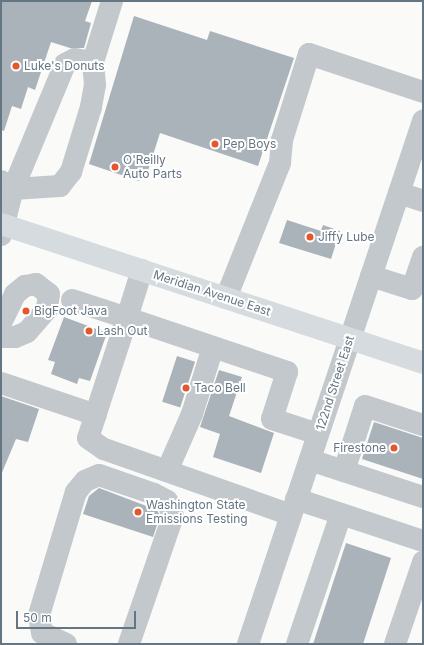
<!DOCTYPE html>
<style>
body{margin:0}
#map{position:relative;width:424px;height:645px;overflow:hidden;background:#fafaf8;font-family:Inter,sans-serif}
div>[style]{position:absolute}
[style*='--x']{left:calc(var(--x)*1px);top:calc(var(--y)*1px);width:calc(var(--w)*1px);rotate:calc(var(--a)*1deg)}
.building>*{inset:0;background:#aab3b9;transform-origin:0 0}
.minor>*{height:22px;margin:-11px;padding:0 11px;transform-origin:11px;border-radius:11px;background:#c3c8cc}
.major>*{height:22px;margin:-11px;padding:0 11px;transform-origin:11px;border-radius:11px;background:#d6dbdf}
.dots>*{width:11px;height:11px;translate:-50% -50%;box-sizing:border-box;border:2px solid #fff;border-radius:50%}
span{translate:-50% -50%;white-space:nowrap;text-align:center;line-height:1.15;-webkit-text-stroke:4px #fff;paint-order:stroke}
.poi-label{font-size:12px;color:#657683}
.left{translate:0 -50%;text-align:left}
.right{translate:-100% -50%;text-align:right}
.street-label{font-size:12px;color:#657683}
.frame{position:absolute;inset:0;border:2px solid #657683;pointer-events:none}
.scale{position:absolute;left:16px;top:611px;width:120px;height:18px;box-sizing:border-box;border:2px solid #657683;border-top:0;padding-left:5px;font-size:12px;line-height:14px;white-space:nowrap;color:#657683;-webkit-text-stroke:3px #fff;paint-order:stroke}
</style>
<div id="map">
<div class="building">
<i style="clip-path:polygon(1px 1px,92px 1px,85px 21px,91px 23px,84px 48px,70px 48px,51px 42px,35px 90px,28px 87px,21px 109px,12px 106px,4px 131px,1px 130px)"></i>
<i style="clip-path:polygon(134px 16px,207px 40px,210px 31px,294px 58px,258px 166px,160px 133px,145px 180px,140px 178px,139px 181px,89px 164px)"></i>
<i style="clip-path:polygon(287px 220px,321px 231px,323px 225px,340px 231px,331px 259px,279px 243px)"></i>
<i style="clip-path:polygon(64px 317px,107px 333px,90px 381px,79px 378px,77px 384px,51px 374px,55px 362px,48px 360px)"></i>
<i style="left:177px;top:356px;width:19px;height:48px;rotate:18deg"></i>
<i style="clip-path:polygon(219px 370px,242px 377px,229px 416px,274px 433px,261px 473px,213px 457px,220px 434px,200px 427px)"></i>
<i style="clip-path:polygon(1px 396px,39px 409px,28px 442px,16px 439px,1px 475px)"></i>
<i style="clip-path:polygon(374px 422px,423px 438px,423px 479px,362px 459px)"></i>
<i style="clip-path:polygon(99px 488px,157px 510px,160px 516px,153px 537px,83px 514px,89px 496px)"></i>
<i style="clip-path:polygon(346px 543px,391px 558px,363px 644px,313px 644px)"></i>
</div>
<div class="minor">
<i style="--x:1;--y:181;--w:14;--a:34"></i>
<i style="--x:13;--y:189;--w:47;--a:-3.7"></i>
<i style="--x:60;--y:186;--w:18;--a:-52"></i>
<i style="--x:71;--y:172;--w:68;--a:-72.9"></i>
<i style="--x:91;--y:107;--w:22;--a:-80"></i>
<i style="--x:95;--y:85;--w:23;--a:-95"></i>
<i style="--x:93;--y:62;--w:64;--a:-72.7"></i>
<i style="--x:399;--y:193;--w:25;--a:18"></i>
<i style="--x:1;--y:235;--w:48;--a:-75.4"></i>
<i style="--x:13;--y:189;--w:135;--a:-67.4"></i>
<i style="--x:65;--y:64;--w:11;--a:-27"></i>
<i style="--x:75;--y:59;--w:18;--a:9"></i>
<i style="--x:142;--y:270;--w:50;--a:107.4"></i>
<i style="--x:127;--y:318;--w:169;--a:18.6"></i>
<i style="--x:287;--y:372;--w:49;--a:107.7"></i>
<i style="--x:272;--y:419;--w:48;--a:18.1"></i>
<i style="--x:371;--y:276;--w:43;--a:17.6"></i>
<i style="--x:412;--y:289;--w:34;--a:-71"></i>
<i style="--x:226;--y:298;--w:145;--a:-68.2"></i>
<i style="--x:280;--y:163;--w:23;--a:-85"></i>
<i style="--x:282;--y:140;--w:90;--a:-72.6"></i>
<i style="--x:309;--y:54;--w:120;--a:18.4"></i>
<i style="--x:72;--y:300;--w:58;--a:18.1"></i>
<i style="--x:127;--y:318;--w:126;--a:108"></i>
<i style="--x:88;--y:438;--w:19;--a:35"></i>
<i style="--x:104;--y:449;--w:198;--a:19.4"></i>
<i style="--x:1;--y:323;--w:32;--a:-64"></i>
<i style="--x:15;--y:294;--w:13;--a:-39"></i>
<i style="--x:25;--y:286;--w:11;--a:-10"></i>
<i style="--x:36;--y:284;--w:16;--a:38"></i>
<i style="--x:49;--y:294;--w:15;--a:98"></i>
<i style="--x:47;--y:309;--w:30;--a:131"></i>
<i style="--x:27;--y:332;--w:13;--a:157"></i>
<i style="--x:15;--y:337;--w:14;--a:180"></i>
<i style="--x:1;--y:383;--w:100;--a:18.6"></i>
<i style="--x:310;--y:460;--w:119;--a:18.1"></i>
<i style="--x:167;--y:471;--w:62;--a:-66.3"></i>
<i style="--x:192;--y:414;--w:70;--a:-72.6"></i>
<i style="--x:344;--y:471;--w:68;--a:-72.1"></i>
<i style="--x:365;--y:406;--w:61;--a:18.1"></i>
<i style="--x:296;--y:499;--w:134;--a:18.3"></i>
<i style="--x:66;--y:644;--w:26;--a:-155"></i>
<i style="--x:42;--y:633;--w:18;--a:-99"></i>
<i style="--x:39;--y:615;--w:128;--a:-73.3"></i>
<i style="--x:76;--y:492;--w:14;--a:-51"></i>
<i style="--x:85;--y:481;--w:15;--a:-23"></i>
<i style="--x:99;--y:475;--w:58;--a:19.1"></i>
<i style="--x:154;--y:494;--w:15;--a:28"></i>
<i style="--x:167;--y:501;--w:16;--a:68"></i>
<i style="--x:173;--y:516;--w:135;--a:109"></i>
<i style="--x:248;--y:644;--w:552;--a:-71.5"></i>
<i style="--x:297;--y:644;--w:137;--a:-71.3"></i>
<i style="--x:395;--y:644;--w:87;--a:-71.1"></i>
</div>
<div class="major">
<i style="--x:1;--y:224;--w:444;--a:18.2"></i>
</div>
<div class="dots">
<i style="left:16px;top:66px;background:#e4572e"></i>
<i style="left:215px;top:144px;background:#e4572e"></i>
<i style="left:115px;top:167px;background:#e4572e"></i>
<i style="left:310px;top:237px;background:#e4572e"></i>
<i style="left:26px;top:311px;background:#e4572e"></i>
<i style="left:89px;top:331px;background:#e4572e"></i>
<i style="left:186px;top:388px;background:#e4572e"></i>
<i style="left:394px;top:448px;background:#e4572e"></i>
<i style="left:138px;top:512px;background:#e4572e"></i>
</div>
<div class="poi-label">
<span class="left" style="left:24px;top:66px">Luke's Donuts</span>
<span class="left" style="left:223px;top:144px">Pep Boys</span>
<span class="left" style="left:123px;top:167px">O'Reilly<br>Auto Parts</span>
<span class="left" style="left:318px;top:237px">Jiffy Lube</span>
<span class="left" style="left:34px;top:311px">BigFoot Java</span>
<span class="left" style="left:97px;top:331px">Lash Out</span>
<span class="left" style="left:194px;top:388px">Taco Bell</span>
<span class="right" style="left:386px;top:448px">Firestone</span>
<span class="left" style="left:146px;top:512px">Washington State<br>Emissions Testing</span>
</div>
<div class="street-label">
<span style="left:212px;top:293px;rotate:18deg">Meridian Avenue East</span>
<span style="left:335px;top:383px;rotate:-72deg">122nd Street East</span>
</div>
<div class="frame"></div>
<div class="scale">50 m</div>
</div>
